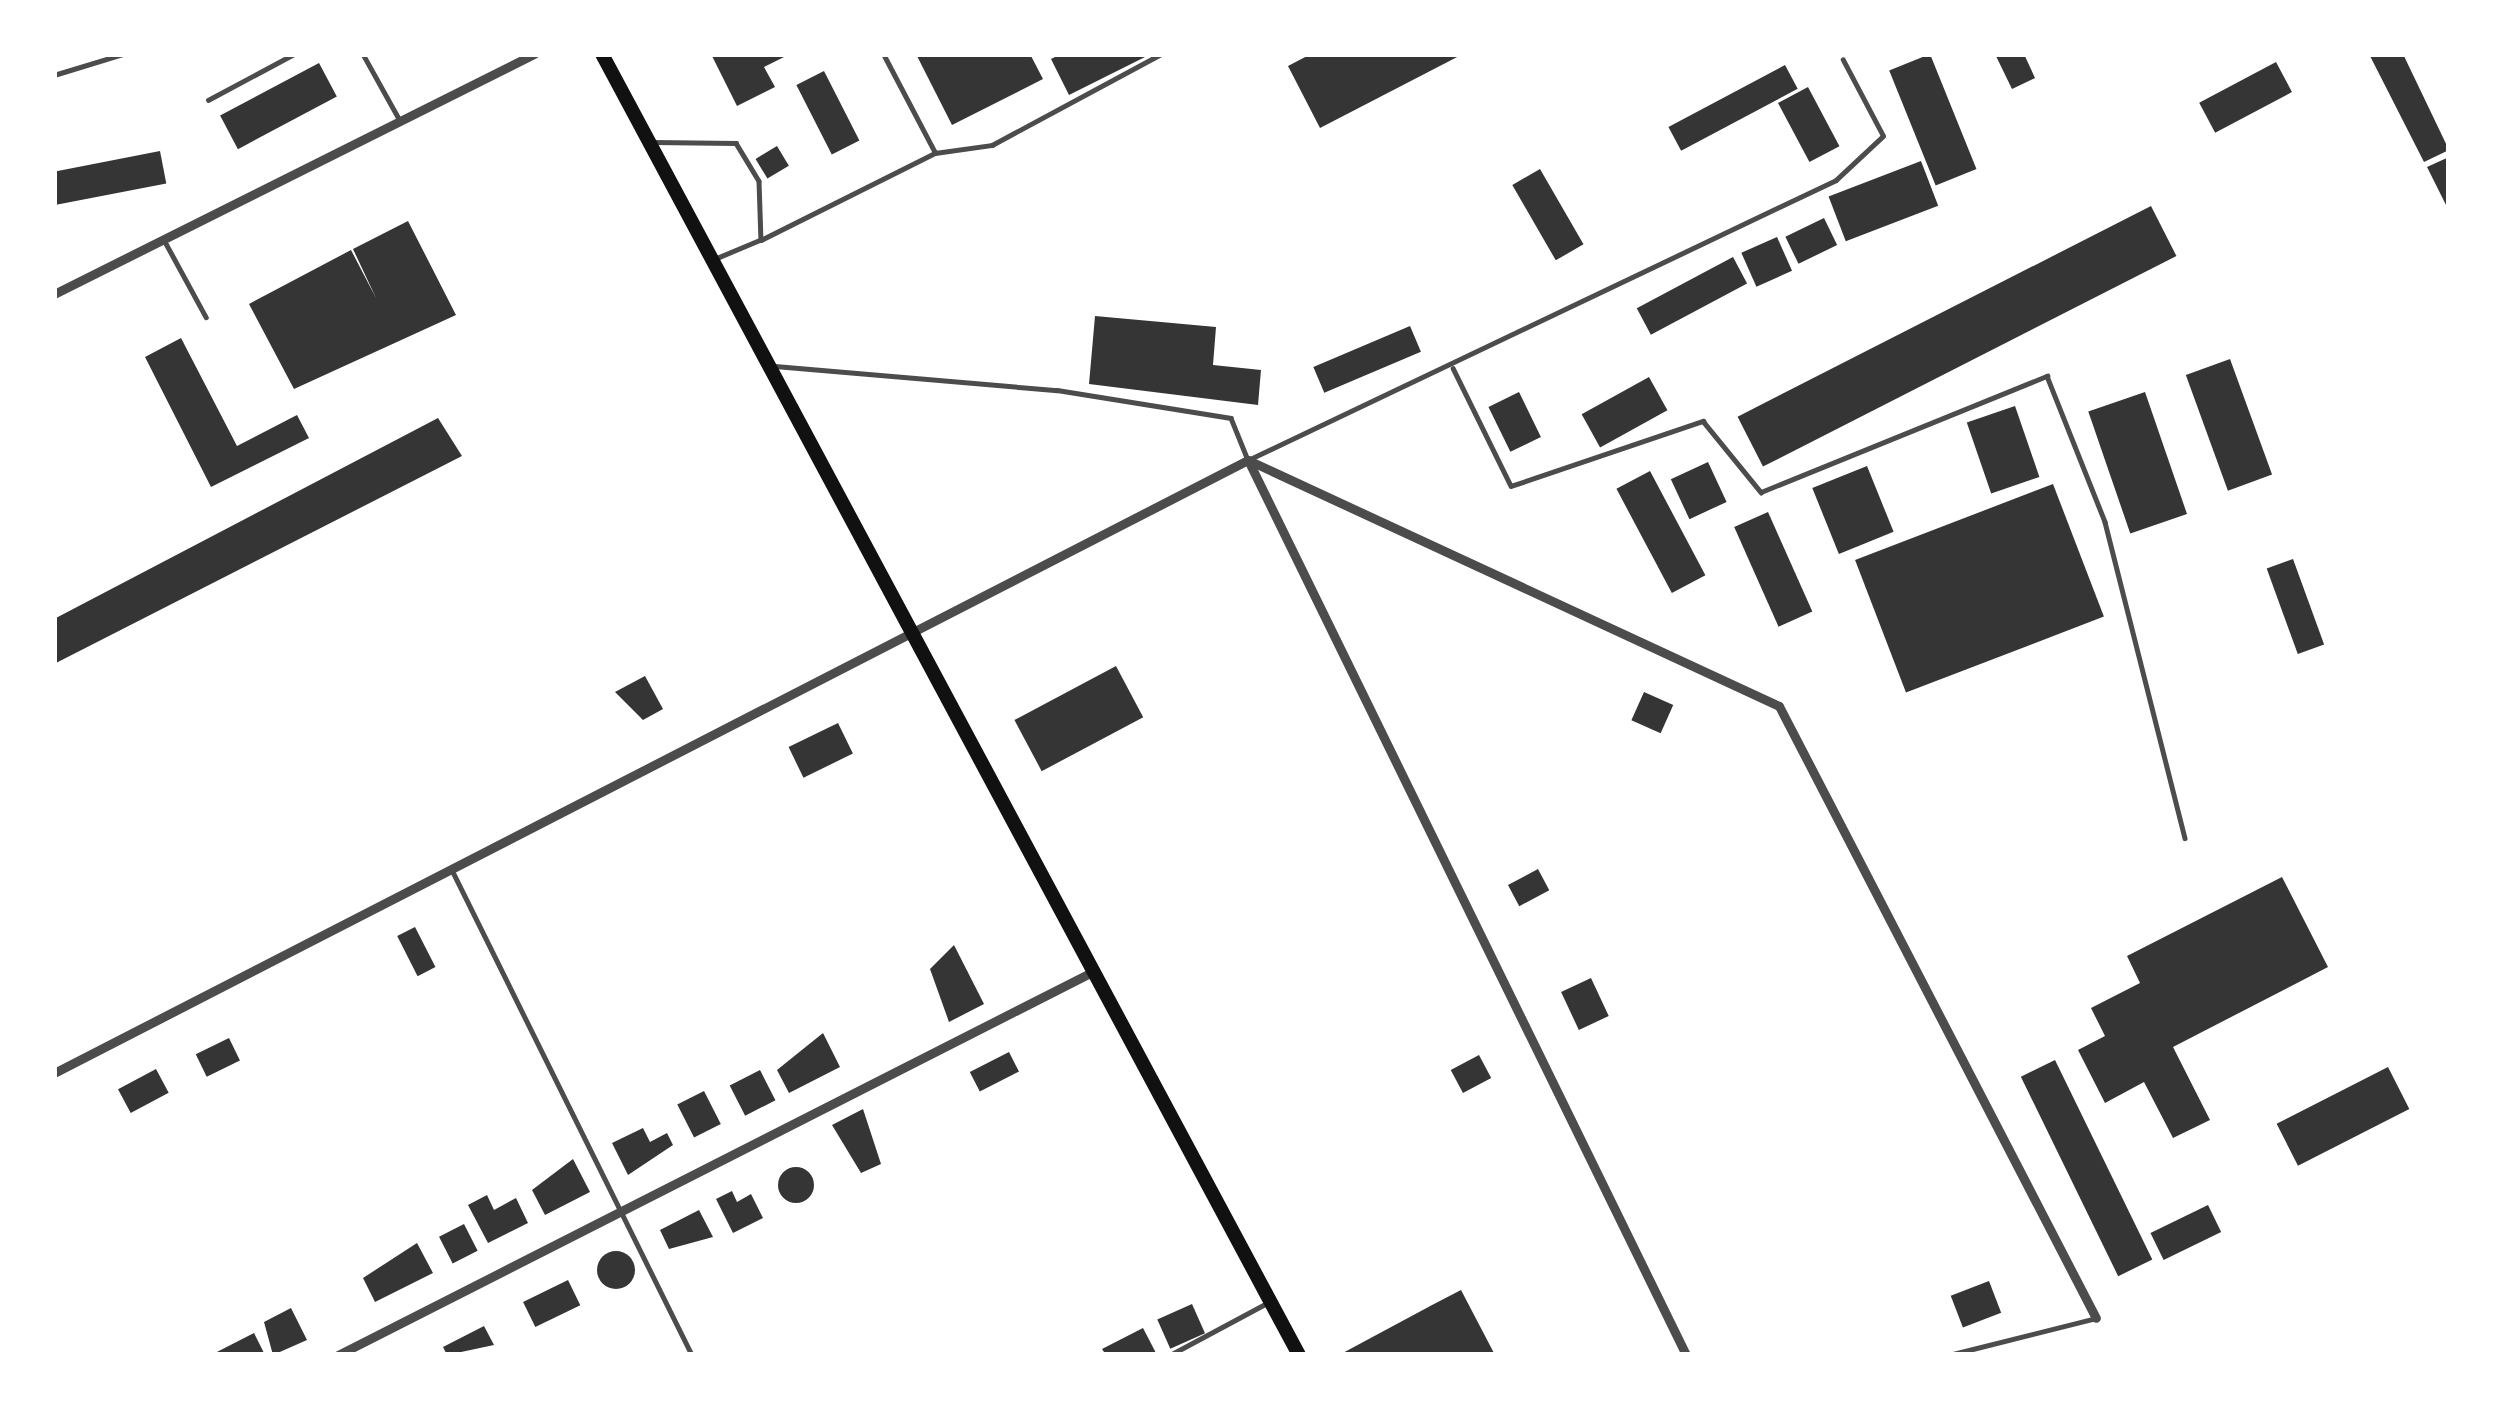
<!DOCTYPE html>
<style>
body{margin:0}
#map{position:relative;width:2503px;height:1409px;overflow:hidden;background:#fff;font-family:Overpass,sans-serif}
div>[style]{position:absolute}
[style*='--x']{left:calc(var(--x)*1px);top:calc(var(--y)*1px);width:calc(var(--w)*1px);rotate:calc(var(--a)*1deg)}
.building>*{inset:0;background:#353535;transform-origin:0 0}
.round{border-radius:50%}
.service>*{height:4.5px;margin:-2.25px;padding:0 2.25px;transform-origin:2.25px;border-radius:2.25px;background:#4c4c4c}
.minor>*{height:9px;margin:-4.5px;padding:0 4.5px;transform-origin:4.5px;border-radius:4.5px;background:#4c4c4c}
.secondary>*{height:14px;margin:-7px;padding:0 7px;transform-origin:7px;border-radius:7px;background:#111}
span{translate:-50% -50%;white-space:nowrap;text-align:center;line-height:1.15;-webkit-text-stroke:12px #fff;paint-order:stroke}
.frame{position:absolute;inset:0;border:57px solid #fff;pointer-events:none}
</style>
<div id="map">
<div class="building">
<i style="clip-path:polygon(711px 54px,790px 54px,764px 67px,775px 87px,737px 106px)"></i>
<i style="clip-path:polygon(916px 54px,1030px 54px,1043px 79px,952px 125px)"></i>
<i style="clip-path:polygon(1061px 54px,1151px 54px,1069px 95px,1051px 59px)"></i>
<i style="clip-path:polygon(1311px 54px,1463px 54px,1320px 128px,1288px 66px)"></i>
<i style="left:1930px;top:54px;width:124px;height:44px;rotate:68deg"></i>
<i style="clip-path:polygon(1995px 54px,2024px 54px,2035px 78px,2012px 89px)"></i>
<i style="clip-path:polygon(2369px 54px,2403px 54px,2449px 150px,2424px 162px)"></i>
<i style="left:2276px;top:62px;width:34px;height:87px;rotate:62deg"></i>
<i style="left:319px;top:63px;width:38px;height:112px;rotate:62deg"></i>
<i style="left:1785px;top:65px;width:27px;height:132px;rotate:62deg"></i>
<i style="left:824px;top:71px;width:78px;height:31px;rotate:63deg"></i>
<i style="left:1808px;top:87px;width:67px;height:34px;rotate:62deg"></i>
<i style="left:777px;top:146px;width:23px;height:25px;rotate:59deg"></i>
<i style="left:160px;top:151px;width:33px;height:116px;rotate:79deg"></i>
<i style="clip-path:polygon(2449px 157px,2449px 211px,2427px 167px)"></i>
<i style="left:1921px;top:161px;width:48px;height:99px;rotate:69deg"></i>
<i style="left:1540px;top:169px;width:87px;height:32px;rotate:60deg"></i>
<i style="left:2151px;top:206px;width:56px;height:464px;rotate:63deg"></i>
<i style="left:1824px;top:218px;width:30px;height:43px;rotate:64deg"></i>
<i style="clip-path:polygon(408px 221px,456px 315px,294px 389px,249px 304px,351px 250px,376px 298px,353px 249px)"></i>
<i style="left:1777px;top:237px;width:37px;height:39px;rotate:66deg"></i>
<i style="left:1733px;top:257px;width:30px;height:109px;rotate:62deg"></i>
<i style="clip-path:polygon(1095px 316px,1216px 327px,1213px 365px,1261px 370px,1258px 405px,1089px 384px)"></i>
<i style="left:1410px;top:326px;width:28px;height:105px;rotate:67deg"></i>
<i style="clip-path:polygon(181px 338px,237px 446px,297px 415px,309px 438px,211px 487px,145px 357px)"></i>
<i style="left:2230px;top:359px;width:123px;height:47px;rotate:70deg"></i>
<i style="left:1649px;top:377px;width:38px;height:77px;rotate:61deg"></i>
<i style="left:1519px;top:392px;width:50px;height:34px;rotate:64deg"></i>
<i style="left:2145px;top:392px;width:129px;height:60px;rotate:71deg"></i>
<i style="left:2015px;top:406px;width:75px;height:51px;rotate:71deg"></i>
<i style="clip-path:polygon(438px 418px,462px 456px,54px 664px,54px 619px)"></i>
<i style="left:1708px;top:462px;width:44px;height:41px;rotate:65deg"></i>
<i style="left:1867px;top:466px;width:71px;height:59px;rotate:68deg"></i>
<i style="left:1650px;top:471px;width:118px;height:38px;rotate:62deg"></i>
<i style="left:2053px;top:484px;width:142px;height:212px;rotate:69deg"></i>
<i style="left:1768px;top:512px;width:109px;height:37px;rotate:66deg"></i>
<i style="left:2293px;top:559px;width:91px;height:28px;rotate:70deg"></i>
<i style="left:1116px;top:666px;width:58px;height:115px;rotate:62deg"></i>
<i style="clip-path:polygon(645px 676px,663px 709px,643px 720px,615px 692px)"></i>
<i style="left:1644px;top:692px;width:32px;height:31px;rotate:24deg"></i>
<i style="left:838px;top:723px;width:34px;height:55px;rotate:64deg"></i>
<i style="left:1538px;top:869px;width:24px;height:34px;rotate:62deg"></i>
<i style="clip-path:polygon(2282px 877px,2328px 967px,2173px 1047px,2210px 1120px,2173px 1138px,2144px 1082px,2105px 1103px,2078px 1050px,2105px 1036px,2091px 1008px,2140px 983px,2127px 956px)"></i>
<i style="left:415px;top:927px;width:45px;height:20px;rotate:63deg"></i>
<i style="clip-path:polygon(954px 945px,984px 1004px,949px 1022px,930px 969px)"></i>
<i style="left:1591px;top:978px;width:42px;height:33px;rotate:65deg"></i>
<i style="clip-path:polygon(823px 1033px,840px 1067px,789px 1093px,777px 1070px)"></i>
<i style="left:229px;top:1038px;width:25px;height:37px;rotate:64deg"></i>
<i style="left:1009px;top:1052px;width:22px;height:44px;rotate:63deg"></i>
<i style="left:1479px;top:1055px;width:26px;height:32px;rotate:62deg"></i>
<i style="left:2055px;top:1060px;width:222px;height:38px;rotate:64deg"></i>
<i style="left:2388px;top:1067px;width:47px;height:125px;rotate:63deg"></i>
<i style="left:156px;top:1069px;width:27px;height:43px;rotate:62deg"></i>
<i style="left:760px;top:1070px;width:34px;height:34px;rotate:63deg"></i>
<i style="left:704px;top:1091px;width:37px;height:30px;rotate:63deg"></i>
<i style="clip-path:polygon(863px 1109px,881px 1164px,861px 1173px,832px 1125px)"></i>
<i style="clip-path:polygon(643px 1128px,650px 1142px,667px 1133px,673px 1145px,628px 1175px,612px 1143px)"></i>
<i style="clip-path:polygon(573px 1159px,590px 1192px,545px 1215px,532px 1190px)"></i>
<i class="round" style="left:778px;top:1167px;width:36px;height:36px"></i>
<i style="clip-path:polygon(732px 1191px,737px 1202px,751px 1194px,763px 1218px,733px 1233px,716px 1199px)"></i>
<i style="clip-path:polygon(487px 1195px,494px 1210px,516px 1198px,528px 1223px,488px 1243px,468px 1205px)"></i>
<i style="left:2208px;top:1205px;width:30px;height:64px;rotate:64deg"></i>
<i style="clip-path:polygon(699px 1210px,713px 1237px,669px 1249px,660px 1230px)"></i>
<i style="left:464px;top:1224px;width:30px;height:28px;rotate:63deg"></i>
<i style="clip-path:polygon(417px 1243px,433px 1273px,375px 1302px,363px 1278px)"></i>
<i class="round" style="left:597px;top:1251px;width:38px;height:38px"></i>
<i style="left:568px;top:1280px;width:28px;height:50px;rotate:64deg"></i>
<i style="left:1989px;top:1281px;width:34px;height:41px;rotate:69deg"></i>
<i style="clip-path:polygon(1461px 1290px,1495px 1355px,1339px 1355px,1434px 1304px)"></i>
<i style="left:1192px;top:1304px;width:32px;height:38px;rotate:66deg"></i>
<i style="clip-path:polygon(291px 1308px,307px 1340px,273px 1355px,264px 1322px)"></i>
<i style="clip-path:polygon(484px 1326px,494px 1345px,447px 1355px,443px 1347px)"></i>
<i style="clip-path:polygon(1143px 1328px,1157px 1355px,1106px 1355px,1102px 1349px)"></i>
<i style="clip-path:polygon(254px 1333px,265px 1355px,211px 1355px)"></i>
</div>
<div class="service">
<i style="--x:363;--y:54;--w:72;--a:60.9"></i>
<i style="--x:54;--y:75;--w:72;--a:-16.9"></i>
<i style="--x:208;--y:100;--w:98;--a:-28.1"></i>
<i style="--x:653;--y:142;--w:83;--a:0.7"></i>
<i style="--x:736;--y:143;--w:44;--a:58.8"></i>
<i style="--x:759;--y:181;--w:59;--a:88.1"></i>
<i style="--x:761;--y:240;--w:47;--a:157.3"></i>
<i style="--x:935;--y:153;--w:58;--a:-8"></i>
<i style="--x:992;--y:145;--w:192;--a:-28.3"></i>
<i style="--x:163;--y:238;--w:90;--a:61.4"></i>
<i style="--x:761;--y:240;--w:195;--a:-26.6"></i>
<i style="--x:935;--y:153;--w:112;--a:-117.7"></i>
<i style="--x:775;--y:366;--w:283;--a:4.9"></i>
<i style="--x:1057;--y:390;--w:176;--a:9.1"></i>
<i style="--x:1231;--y:418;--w:45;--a:68"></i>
<i style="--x:1248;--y:460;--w:651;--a:-25.46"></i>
<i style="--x:1836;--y:180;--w:64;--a:-43.1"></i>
<i style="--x:1883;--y:136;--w:86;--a:-117.8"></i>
<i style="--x:1453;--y:368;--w:131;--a:63.8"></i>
<i style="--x:1511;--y:486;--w:203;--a:-18.7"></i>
<i style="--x:1703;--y:421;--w:92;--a:50.8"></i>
<i style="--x:1761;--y:492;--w:309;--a:-22.1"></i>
<i style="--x:2047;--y:376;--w:157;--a:68.3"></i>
<i style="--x:2105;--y:522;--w:326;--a:75.8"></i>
<i style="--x:453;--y:872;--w:539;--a:63.67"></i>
<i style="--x:1170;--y:1355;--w:108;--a:-28.2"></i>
<i style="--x:1949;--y:1355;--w:152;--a:-14.1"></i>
</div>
<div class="minor">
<i style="--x:54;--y:294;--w:537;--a:-26.57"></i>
<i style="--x:1248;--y:460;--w:585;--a:24.86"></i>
<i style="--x:1779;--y:706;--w:689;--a:62.62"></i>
<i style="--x:1248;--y:460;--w:996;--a:63.92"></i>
<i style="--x:54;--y:1073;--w:1342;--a:-27.18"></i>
<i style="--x:338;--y:1355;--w:843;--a:-26.93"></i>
</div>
<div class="secondary">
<i style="--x:602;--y:54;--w:1476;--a:61.82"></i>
</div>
<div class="frame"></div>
</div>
